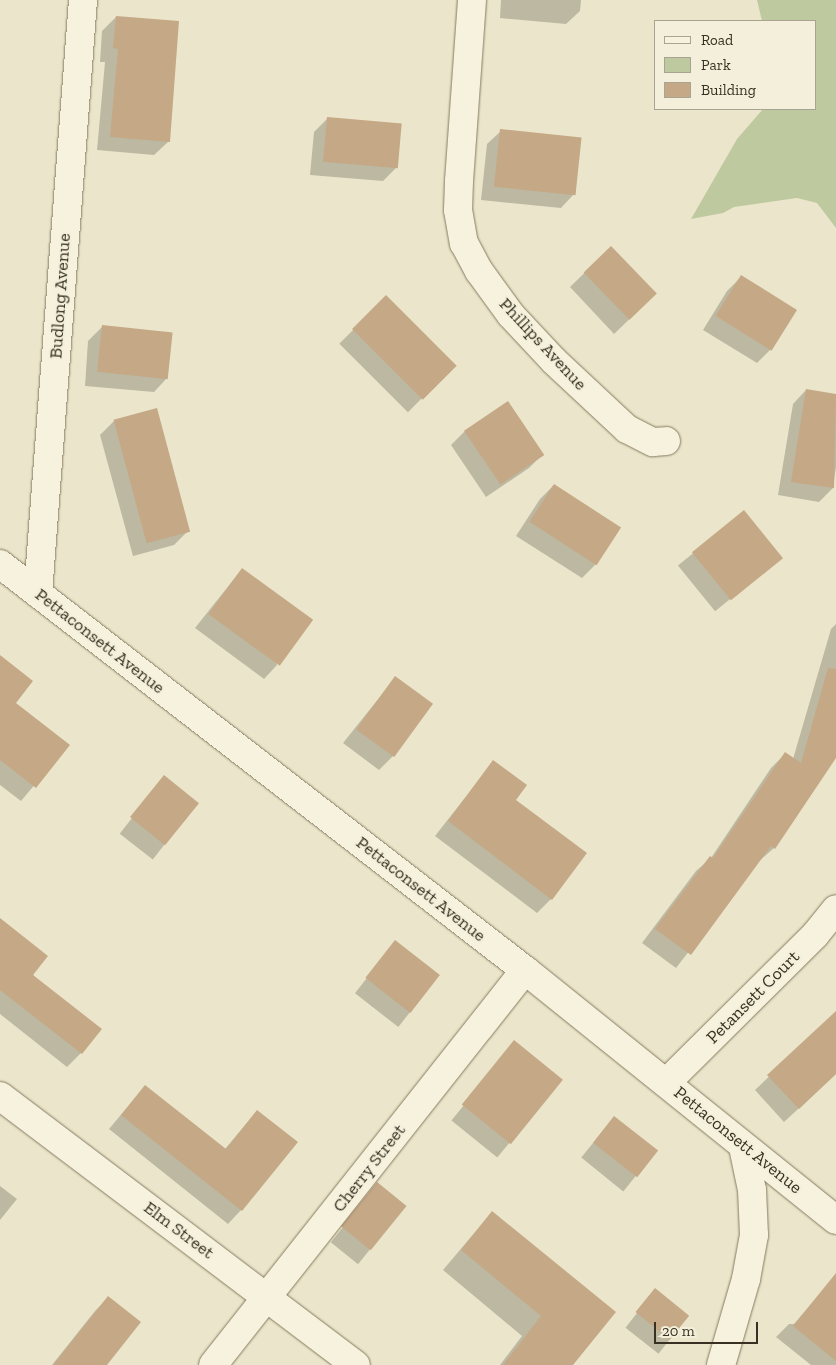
<!DOCTYPE html>
<style>
body{margin:0}
#map{position:relative;width:836px;height:1365px;overflow:hidden;background:#ebe6cb;font-family:"Zilla Slab",serif}
div>[style]{position:absolute}
[style*='--x']{left:calc(var(--x)*1px);top:calc(var(--y)*1px);width:calc(var(--w)*1px);rotate:calc(var(--a)*1deg)}
.green>*{inset:0;background:#bfc9a0}
.shadow>*{inset:0;background:#0003;transform-origin:0 0}
.building>*{inset:0;background:#c5a885;transform-origin:0 0}
.roads{filter:drop-shadow(0 0 1px #877a61) drop-shadow(0 0 1px #877a61)}
.minor>*{height:28px;margin:-14px;padding:0 14px;transform-origin:14px;border-radius:14px;background:#f6f2de}
span{translate:-50% -50%;white-space:nowrap;text-align:center;line-height:1.15;-webkit-text-stroke:4px #f3efda;paint-order:stroke}
.street-label{font-size:18px;color:#393023}
.legend{position:absolute;left:654px;top:20px;width:162px;height:90px;box-sizing:border-box;background:#f3efda;border:1px solid #a9a391;margin:0;padding:6px 9px;list-style:none;font-size:15px;color:#393023}
.legend li{display:flex;align-items:center;gap:10px;height:25px}
.legend b{width:25px;border:1px solid #a9a391}
.scale{position:absolute;left:654px;top:1322px;width:104px;height:22px;box-sizing:border-box;border:2px solid #393023;border-top:0;padding-left:6px;font-size:15px;line-height:18px;white-space:nowrap;color:#393023;-webkit-text-stroke:4px #f3efda;paint-order:stroke}
</style>
<div id="map">
<div class="green">
<i style="clip-path:polygon(757px 0,836px 0,836px 228px,817px 203px,797px 198px,734px 207px,723px 213px,691px 219px,737px 139px,763px 109px,815px 109px,815px 21px,762px 21px)"></i>
</div>
<div class="shadow">
<i style="clip-path:polygon(501px 0,581px 0,580px 11px,566px 24px,500px 18px)"></i>
<i style="clip-path:polygon(116px 17px,168px 142px,154px 155px,97px 150px,105px 62px,100px 62px,102px 31px)"></i>
<i style="clip-path:polygon(328px 118px,397px 167px,383px 181px,310px 175px,314px 132px)"></i>
<i style="clip-path:polygon(501px 131px,574px 194px,561px 208px,481px 200px,487px 144px)"></i>
<i style="clip-path:polygon(611px 247px,641px 308px,614px 334px,570px 287px)"></i>
<i style="clip-path:polygon(741px 277px,771px 349px,757px 363px,703px 330px,727px 291px)"></i>
<i style="left:386px;top:297px;width:97px;height:66px;rotate:45deg"></i>
<i style="clip-path:polygon(102px 327px,171px 333px,167px 378px,154px 392px,85px 386px,88px 341px)"></i>
<i style="clip-path:polygon(806px 390px,836px 395px,836px 467px,833px 488px,819px 502px,778px 495px,793px 404px)"></i>
<i style="clip-path:polygon(114px 421px,188px 531px,174px 545px,133px 556px,100px 435px)"></i>
<i style="clip-path:polygon(465px 431px,543px 454px,529px 468px,486px 497px,451px 445px)"></i>
<i style="clip-path:polygon(554px 485px,596px 564px,582px 578px,516px 536px,540px 499px)"></i>
<i style="left:744px;top:512px;width:59px;height:85px;rotate:51deg"></i>
<i style="clip-path:polygon(242px 569px,277px 665px,264px 679px,195px 628px)"></i>
<i style="clip-path:polygon(836px 624px,836px 756px,774px 848px,759px 861px,676px 968px,642px 943px,696px 871px,711px 858px,771px 768px,785px 754px,793px 759px,831px 629px)"></i>
<i style="clip-path:polygon(0 657px,14px 703px,68px 745px,21px 801px,0 785px)"></i>
<i style="clip-path:polygon(395px 678px,393px 756px,379px 770px,343px 743px)"></i>
<i style="clip-path:polygon(493px 762px,551px 899px,537px 913px,435px 836px)"></i>
<i style="left:164px;top:777px;width:42px;height:72px;rotate:38deg"></i>
<i style="clip-path:polygon(0 920px,81px 1053px,67px 1067px,0 1014px)"></i>
<i style="left:395px;top:942px;width:55px;height:65px;rotate:38deg"></i>
<i style="clip-path:polygon(836px 1013px,836px 1074px,784px 1122px,755px 1090px)"></i>
<i style="left:515px;top:1042px;width:59px;height:101px;rotate:39deg"></i>
<i style="clip-path:polygon(145px 1086px,225px 1149px,257px 1111px,241px 1210px,228px 1224px,109px 1129px)"></i>
<i style="left:614px;top:1117px;width:54px;height:52px;rotate:39deg"></i>
<i style="left:378px;top:1184px;width:35px;height:75px;rotate:39deg"></i>
<i style="clip-path:polygon(0 1186px,17px 1199px,0 1220px)"></i>
<i style="clip-path:polygon(492px 1212px,571px 1365px,500px 1365px,522px 1336px,443px 1270px)"></i>
<i style="clip-path:polygon(830px 1282px,836px 1287px,836px 1365px,811px 1365px,776px 1337px,789px 1324px,794px 1324px)"></i>
<i style="left:655px;top:1290px;width:42px;height:48px;rotate:38deg"></i>
<i style="clip-path:polygon(108px 1298px,106px 1365px,52px 1365px,95px 1311px)"></i>
</div>
<div class="building">
<i style="clip-path:polygon(116px 16px,179px 21px,170px 142px,110px 137px,118px 49px,113px 48px)"></i>
<i style="left:327px;top:117px;width:75px;height:45px;rotate:5deg"></i>
<i style="left:500px;top:129px;width:82px;height:58px;rotate:6deg"></i>
<i style="left:611px;top:246px;width:66px;height:38px;rotate:46deg"></i>
<i style="left:741px;top:275px;width:66px;height:48px;rotate:32deg"></i>
<i style="left:386px;top:295px;width:100px;height:48px;rotate:45deg"></i>
<i style="left:102px;top:325px;width:71px;height:47px;rotate:6deg"></i>
<i style="clip-path:polygon(806px 389px,836px 394px,834px 488px,791px 482px)"></i>
<i style="left:508px;top:401px;width:65px;height:53px;rotate:56deg"></i>
<i style="left:157px;top:408px;width:128px;height:45px;rotate:75deg"></i>
<i style="left:554px;top:484px;width:80px;height:45px;rotate:33deg"></i>
<i style="left:744px;top:510px;width:62px;height:67px;rotate:51deg"></i>
<i style="left:242px;top:568px;width:88px;height:57px;rotate:36deg"></i>
<i style="clip-path:polygon(0 655px,33px 681px,16px 703px,70px 745px,36px 788px,0 760px)"></i>
<i style="clip-path:polygon(828px 668px,836px 669px,836px 758px,775px 849px,771px 846px,691px 955px,655px 929px,710px 856px,713px 858px,785px 752px,801px 763px)"></i>
<i style="left:395px;top:676px;width:47px;height:66px;rotate:36deg"></i>
<i style="clip-path:polygon(493px 760px,527px 785px,516px 800px,587px 853px,552px 900px,448px 821px)"></i>
<i style="left:164px;top:775px;width:45px;height:54px;rotate:39deg"></i>
<i style="clip-path:polygon(0 918px,48px 956px,33px 975px,102px 1029px,82px 1054px,0 990px)"></i>
<i style="left:395px;top:940px;width:57px;height:48px;rotate:38deg"></i>
<i style="clip-path:polygon(836px 1011px,836px 1074px,799px 1109px,767px 1075px)"></i>
<i style="left:514px;top:1040px;width:63px;height:83px;rotate:39deg"></i>
<i style="clip-path:polygon(145px 1085px,226px 1149px,257px 1110px,298px 1142px,242px 1211px,121px 1115px)"></i>
<i style="left:614px;top:1116px;width:56px;height:34px;rotate:38deg"></i>
<i style="left:377px;top:1182px;width:38px;height:57px;rotate:39deg"></i>
<i style="clip-path:polygon(492px 1211px,616px 1312px,573px 1365px,503px 1365px,541px 1316px,461px 1250px)"></i>
<i style="clip-path:polygon(836px 1273px,836px 1361px,793px 1326px)"></i>
<i style="left:655px;top:1288px;width:44px;height:31px;rotate:39deg"></i>
<i style="clip-path:polygon(108px 1296px,141px 1322px,107px 1365px,53px 1365px)"></i>
</div>
<div class="roads">
<div class="minor">
<i style="--x:472;--y:0;--w:181;--a:94.1"></i>
<i style="--x:459;--y:181;--w:29;--a:92"></i>
<i style="--x:458;--y:210;--w:34;--a:80"></i>
<i style="--x:464;--y:243;--w:32;--a:62"></i>
<i style="--x:479;--y:271;--w:54;--a:54"></i>
<i style="--x:511;--y:315;--w:63;--a:46.9"></i>
<i style="--x:554;--y:361;--w:100;--a:43"></i>
<i style="--x:627;--y:429;--w:29;--a:27"></i>
<i style="--x:653;--y:442;--w:13;--a:-4"></i>
<i style="--x:0;--y:564;--w:664;--a:37.72"></i>
<i style="--x:525;--y:970;--w:399;--a:38.8"></i>
<i style="--x:38;--y:593;--w:595;--a:-85.66"></i>
<i style="--x:667;--y:1082;--w:209;--a:-44.8"></i>
<i style="--x:815;--y:935;--w:33;--a:-51"></i>
<i style="--x:0;--y:1096;--w:446;--a:37.1"></i>
<i style="--x:213;--y:1365;--w:503;--a:-51.7"></i>
<i style="--x:721;--y:1365;--w:90;--a:-73.8"></i>
<i style="--x:746;--y:1279;--w:45;--a:-79.7"></i>
<i style="--x:754;--y:1235;--w:45;--a:-92.5"></i>
<i style="--x:752;--y:1190;--w:44;--a:-101.8"></i>
</div>
</div>
<div class="street-label">
<span style="left:60px;top:296px;rotate:-86deg">Budlong Avenue</span>
<span style="left:543px;top:344px;rotate:47deg">Phillips Avenue</span>
<span style="left:100px;top:641px;rotate:38deg">Pettaconsett Avenue</span>
<span style="left:421px;top:889px;rotate:38deg">Pettaconsett Avenue</span>
<span style="left:753px;top:997px;rotate:-45deg">Petansett Court</span>
<span style="left:738px;top:1140px;rotate:39deg">Pettaconsett Avenue</span>
<span style="left:369px;top:1168px;rotate:-52deg">Cherry Street</span>
<span style="left:179px;top:1230px;rotate:37deg">Elm Street</span>
</div>
<ul class="legend">
<li><b style="height:6px;background:#f6f2de"></b>Road</li>
<li><b style="height:14px;background:#bfc9a0"></b>Park</li>
<li><b style="height:14px;background:#c5a885"></b>Building</li>
</ul>
<div class="scale">20 m</div>
</div>
